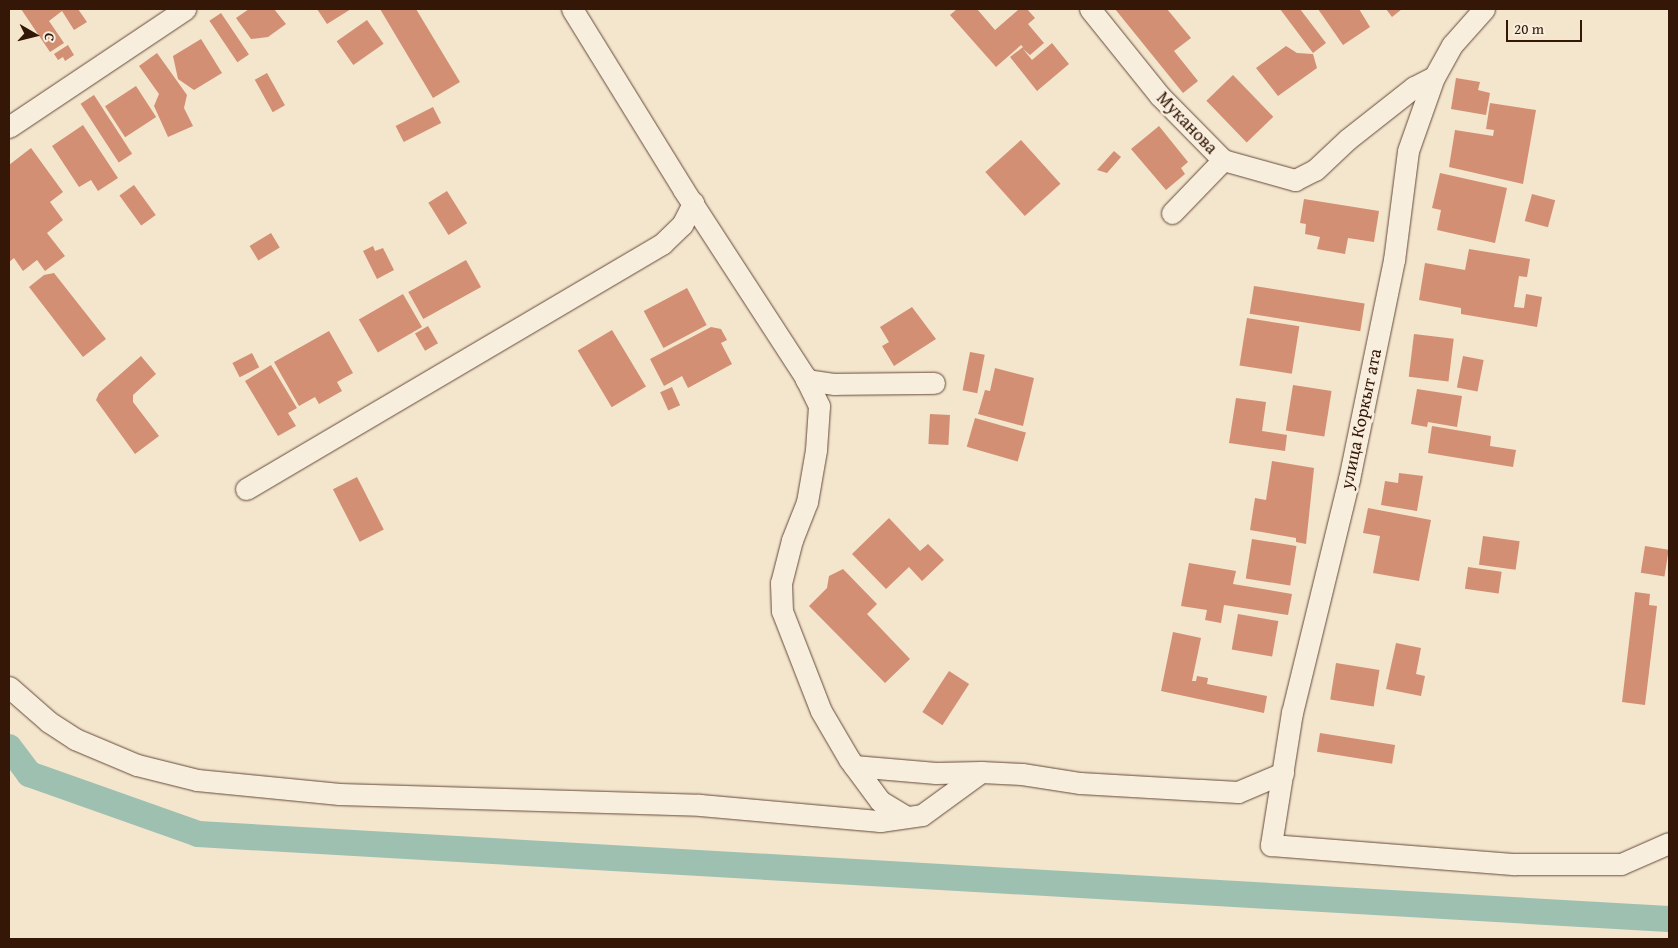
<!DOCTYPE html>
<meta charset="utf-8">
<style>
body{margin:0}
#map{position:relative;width:1678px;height:948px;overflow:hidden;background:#f4e5cd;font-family:"Gentium Book Plus",serif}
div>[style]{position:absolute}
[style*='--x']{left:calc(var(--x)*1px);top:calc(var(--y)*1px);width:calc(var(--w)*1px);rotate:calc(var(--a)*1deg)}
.canal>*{height:26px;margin:-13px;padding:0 13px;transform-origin:13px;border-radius:13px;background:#9dc0b1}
.building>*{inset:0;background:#d28f73;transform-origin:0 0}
.roads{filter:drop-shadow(0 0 1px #644a38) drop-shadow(0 0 1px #644a38)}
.street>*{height:21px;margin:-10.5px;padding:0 10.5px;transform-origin:10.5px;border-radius:10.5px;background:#f8eede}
span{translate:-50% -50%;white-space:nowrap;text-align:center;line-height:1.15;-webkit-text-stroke:5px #f8eede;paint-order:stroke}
.street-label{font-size:18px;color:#341706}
.frame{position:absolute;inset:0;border:10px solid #341706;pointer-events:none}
.north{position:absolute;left:10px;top:10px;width:50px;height:50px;-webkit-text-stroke:4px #f8eede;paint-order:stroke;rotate:98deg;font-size:14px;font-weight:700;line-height:20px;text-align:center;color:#341706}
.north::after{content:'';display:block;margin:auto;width:18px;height:22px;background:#341706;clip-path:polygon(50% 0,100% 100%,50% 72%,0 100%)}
.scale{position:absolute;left:1506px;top:20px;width:76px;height:22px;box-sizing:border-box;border:2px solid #341706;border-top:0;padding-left:6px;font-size:15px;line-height:18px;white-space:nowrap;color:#341706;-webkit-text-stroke:4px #f8eede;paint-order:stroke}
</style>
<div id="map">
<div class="canal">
<i style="--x:9;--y:747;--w:34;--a:53"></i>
<i style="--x:29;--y:774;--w:179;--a:19.5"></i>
<i style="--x:198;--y:834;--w:1473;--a:3.31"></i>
</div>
<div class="building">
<i style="clip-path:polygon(21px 9px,78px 9px,87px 22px,74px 30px,62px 11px,49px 21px,64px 43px,50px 52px)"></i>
<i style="clip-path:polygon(249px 9px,274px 9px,286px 24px,268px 37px,251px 39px,236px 18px)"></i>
<i style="clip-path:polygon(317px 9px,351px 9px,327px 24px)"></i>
<i style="clip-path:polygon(380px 9px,416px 9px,460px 82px,433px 98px)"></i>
<i style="clip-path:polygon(957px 9px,977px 9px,995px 30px,1019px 9px,1027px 9px,1035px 18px,1028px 24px,1044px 43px,1030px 55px,1023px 49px,1032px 60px,1052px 43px,1069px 64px,1037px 91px,1010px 57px,1023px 47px,1021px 45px,996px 67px,950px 15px)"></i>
<i style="clip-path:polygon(1115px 9px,1167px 9px,1191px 38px,1174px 51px,1198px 81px,1183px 93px)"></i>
<i style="clip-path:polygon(1280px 9px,1300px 9px,1326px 43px,1313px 53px)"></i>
<i style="clip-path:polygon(1318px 9px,1359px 9px,1370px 27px,1343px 45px)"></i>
<i style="clip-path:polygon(1386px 9px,1402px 9px,1392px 17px)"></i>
<i style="left:221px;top:13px;width:50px;height:14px;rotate:56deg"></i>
<i style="left:367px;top:20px;width:29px;height:37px;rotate:55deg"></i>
<i style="clip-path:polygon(201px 39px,222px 73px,194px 90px,178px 79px,173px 56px)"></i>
<i style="clip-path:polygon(68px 45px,74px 55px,65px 61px,63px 57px,58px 60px,54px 54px)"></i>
<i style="clip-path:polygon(1286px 46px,1297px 53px,1313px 54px,1317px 68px,1278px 96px,1256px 68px)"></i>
<i style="clip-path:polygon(157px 53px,187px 95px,184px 108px,193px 126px,168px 137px,154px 106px,159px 94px,139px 66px)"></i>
<i style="left:267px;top:73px;width:37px;height:14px;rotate:61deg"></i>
<i style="left:1233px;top:75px;width:58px;height:37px;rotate:46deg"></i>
<i style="clip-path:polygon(1456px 78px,1480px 82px,1478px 90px,1490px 93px,1486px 115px,1451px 109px)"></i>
<i style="left:136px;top:86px;width:37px;height:37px;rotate:57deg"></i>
<i style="left:94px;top:95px;width:70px;height:16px;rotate:57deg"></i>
<i style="clip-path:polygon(1490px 103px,1536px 110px,1523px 184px,1449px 167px,1455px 130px,1493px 136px,1494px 130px,1486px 129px)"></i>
<i style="left:433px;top:107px;width:18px;height:42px;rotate:63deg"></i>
<i style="clip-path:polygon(83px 125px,118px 178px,98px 191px,91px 180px,79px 187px,52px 146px)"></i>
<i style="clip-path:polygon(1159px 126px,1188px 162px,1181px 168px,1185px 174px,1166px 190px,1131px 149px)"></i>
<i style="left:1021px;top:140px;width:59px;height:48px;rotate:48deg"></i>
<i style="clip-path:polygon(31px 148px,63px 192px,50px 202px,63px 220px,47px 233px,65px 256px,45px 271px,37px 260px,23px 271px,14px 258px,9px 262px,9px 165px)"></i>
<i style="clip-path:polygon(1114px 151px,1121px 157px,1107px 173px,1097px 170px)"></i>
<i style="clip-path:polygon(1440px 173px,1507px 188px,1495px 243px,1437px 230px,1441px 210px,1432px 208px)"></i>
<i style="left:134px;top:185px;width:37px;height:18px;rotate:54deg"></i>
<i style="left:447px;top:191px;width:38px;height:22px;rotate:58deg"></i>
<i style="left:1532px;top:194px;width:24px;height:28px;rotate:15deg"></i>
<i style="clip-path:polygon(1304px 199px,1379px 211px,1374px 242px,1348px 238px,1345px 254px,1317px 249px,1320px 237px,1305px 234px,1306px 224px,1300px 223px)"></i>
<i style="left:271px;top:233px;width:17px;height:25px;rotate:59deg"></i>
<i style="clip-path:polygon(373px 246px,375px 251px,383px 248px,394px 270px,377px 279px,363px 251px)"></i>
<i style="clip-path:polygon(1469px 249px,1530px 259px,1527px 277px,1519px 276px,1514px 307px,1524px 308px,1526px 294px,1542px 297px,1537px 327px,1461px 314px,1461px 308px,1419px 300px,1425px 263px,1465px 270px)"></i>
<i style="left:466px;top:260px;width:31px;height:66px;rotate:61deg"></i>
<i style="clip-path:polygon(54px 273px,106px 339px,83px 357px,29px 287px,44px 275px)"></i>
<i style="left:1254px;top:286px;width:112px;height:28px;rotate:9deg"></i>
<i style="left:687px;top:288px;width:42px;height:49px;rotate:62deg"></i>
<i style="left:403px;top:294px;width:38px;height:51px;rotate:60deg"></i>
<i style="clip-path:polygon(912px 307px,936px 339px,894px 366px,882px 346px,889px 342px,880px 327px)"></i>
<i style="left:1247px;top:318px;width:53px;height:48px;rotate:9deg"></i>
<i style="left:428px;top:326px;width:20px;height:15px;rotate:60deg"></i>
<i style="clip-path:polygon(711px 327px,721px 329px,727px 340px,721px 343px,732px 364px,688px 388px,682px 376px,664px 386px,650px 359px)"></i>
<i style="left:612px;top:330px;width:66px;height:40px;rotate:59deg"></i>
<i style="clip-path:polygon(329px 331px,353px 373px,337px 382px,342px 391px,319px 404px,315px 397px,299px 406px,274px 362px)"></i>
<i style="left:1414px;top:334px;width:40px;height:43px;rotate:7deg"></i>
<i style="left:970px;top:352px;width:15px;height:39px;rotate:11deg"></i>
<i style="left:252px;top:353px;width:16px;height:22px;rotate:63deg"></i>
<i style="clip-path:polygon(141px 356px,156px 374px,133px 395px,133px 402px,159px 436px,135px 454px,96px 400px,99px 393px)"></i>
<i style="left:1463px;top:356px;width:21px;height:32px;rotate:11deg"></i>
<i style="clip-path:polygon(271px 365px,297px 408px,288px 413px,296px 426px,278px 436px,245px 381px)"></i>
<i style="clip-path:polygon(995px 368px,1034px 378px,1023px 426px,978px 414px,985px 390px,990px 391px)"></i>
<i style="left:1293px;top:385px;width:39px;height:46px;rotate:9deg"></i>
<i style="left:672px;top:387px;width:20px;height:13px;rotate:66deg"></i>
<i style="clip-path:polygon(1417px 389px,1462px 396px,1457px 427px,1428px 422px,1427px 427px,1411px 424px)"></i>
<i style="clip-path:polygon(1236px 398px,1266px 402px,1262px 431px,1287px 435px,1285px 451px,1229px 443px)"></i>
<i style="left:930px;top:414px;width:20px;height:30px;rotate:3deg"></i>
<i style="left:975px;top:418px;width:53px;height:30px;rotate:16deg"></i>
<i style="clip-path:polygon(1432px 426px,1491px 436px,1490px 446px,1516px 450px,1513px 467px,1428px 453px)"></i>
<i style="clip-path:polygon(1272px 461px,1314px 468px,1306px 544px,1296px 542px,1296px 538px,1250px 530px,1255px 498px,1266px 500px)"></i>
<i style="clip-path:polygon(1399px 473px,1423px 476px,1417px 511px,1381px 505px,1385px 481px,1398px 483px)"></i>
<i style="left:357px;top:477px;width:59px;height:27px;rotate:63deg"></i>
<i style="clip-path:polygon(1368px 508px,1431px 520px,1419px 581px,1373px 573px,1380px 536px,1363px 533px)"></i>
<i style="clip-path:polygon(889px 518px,920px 551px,928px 544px,944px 560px,922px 581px,909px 567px,886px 589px,852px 554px)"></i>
<i style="left:1483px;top:536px;width:37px;height:29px;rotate:8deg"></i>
<i style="left:1252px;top:539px;width:45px;height:40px;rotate:9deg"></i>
<i style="left:1645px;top:546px;width:24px;height:27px;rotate:9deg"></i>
<i style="clip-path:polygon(1189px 563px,1236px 571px,1233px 584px,1292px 594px,1288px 615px,1224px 605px,1221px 623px,1205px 620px,1207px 610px,1181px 606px)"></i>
<i style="left:1468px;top:567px;width:34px;height:22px;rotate:8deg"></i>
<i style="clip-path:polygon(843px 569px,877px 604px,867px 614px,910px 659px,885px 683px,809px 606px,827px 588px,829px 576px)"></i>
<i style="clip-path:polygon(1635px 592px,1650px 594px,1649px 605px,1657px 606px,1645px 705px,1622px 702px)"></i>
<i style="left:1238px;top:614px;width:41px;height:36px;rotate:10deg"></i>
<i style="clip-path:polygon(1173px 632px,1201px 638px,1192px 681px,1196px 681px,1197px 676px,1208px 678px,1207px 684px,1267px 696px,1264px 713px,1161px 691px)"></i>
<i style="clip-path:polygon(1396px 643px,1421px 648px,1416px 674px,1425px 676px,1421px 696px,1386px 689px)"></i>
<i style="left:1336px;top:663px;width:44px;height:37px;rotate:9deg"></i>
<i style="left:949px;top:671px;width:24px;height:49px;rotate:33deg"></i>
<i style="left:1320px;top:733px;width:76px;height:19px;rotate:9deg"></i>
</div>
<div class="roads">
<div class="street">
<i style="--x:572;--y:9;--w:211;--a:58.3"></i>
<i style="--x:683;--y:189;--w:224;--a:57"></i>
<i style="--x:805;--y:377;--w:32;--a:64"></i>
<i style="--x:819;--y:406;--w:44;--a:93.9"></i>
<i style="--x:816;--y:450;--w:53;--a:99.8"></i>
<i style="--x:807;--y:502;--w:41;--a:111.5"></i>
<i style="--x:792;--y:540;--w:44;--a:104.3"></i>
<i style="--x:781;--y:583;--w:28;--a:88"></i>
<i style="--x:782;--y:611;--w:107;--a:68.7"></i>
<i style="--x:821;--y:711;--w:56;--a:59.7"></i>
<i style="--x:849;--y:759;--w:52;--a:53.6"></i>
<i style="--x:880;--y:801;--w:31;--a:31"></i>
<i style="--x:1090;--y:9;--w:112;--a:51.2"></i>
<i style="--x:1160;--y:96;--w:90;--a:45.5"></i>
<i style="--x:1223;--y:160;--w:75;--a:15.5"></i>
<i style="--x:1295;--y:180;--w:22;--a:-27"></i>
<i style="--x:1315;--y:170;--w:45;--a:-43.2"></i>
<i style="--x:1348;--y:139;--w:84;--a:-38.2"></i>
<i style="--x:1414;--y:87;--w:22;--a:-27"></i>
<i style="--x:1484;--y:9;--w:48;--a:131.6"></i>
<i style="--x:1452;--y:45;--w:37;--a:119"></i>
<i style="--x:1434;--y:77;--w:78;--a:109.4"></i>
<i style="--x:1408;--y:151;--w:110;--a:97.3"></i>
<i style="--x:1394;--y:260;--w:224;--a:101.6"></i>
<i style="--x:1349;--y:479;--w:240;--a:103.7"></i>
<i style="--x:1292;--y:712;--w:135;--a:99"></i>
<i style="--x:1271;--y:845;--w:245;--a:4.5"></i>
<i style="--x:1515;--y:864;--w:106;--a:0"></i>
<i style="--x:1621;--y:864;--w:52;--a:-23.6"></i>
<i style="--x:9;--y:127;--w:212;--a:-33.8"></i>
<i style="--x:1172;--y:213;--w:74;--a:-46.1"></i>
<i style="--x:806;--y:380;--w:29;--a:8"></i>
<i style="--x:835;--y:384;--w:99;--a:-0.6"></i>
<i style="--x:246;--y:489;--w:483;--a:-30.5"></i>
<i style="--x:662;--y:244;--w:28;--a:-44"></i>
<i style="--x:682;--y:225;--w:25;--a:-63"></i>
<i style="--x:9;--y:687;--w:53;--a:41.2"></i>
<i style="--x:49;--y:722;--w:31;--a:33"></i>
<i style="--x:75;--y:739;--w:67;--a:22.8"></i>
<i style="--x:137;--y:765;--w:62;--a:14"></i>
<i style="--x:197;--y:780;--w:143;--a:5.6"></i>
<i style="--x:339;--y:794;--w:361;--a:1.7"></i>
<i style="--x:700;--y:805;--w:181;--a:5.1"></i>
<i style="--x:880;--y:821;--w:42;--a:-8.1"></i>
<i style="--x:922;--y:815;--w:73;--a:-36.1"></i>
<i style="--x:981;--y:772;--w:41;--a:2.8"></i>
<i style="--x:1022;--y:774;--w:59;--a:8.8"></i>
<i style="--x:1080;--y:783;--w:158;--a:3.3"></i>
<i style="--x:1238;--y:792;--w:49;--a:-22.9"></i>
<i style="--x:854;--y:766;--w:82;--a:4.9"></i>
<i style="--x:936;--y:773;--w:45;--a:-1.3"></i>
</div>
</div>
<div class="street-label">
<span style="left:1187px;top:123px;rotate:46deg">Муканова</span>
<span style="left:1361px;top:419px;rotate:-78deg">улица Коркыт ата</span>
</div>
<div class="frame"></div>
<div class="north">С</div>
<div class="scale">20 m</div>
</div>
